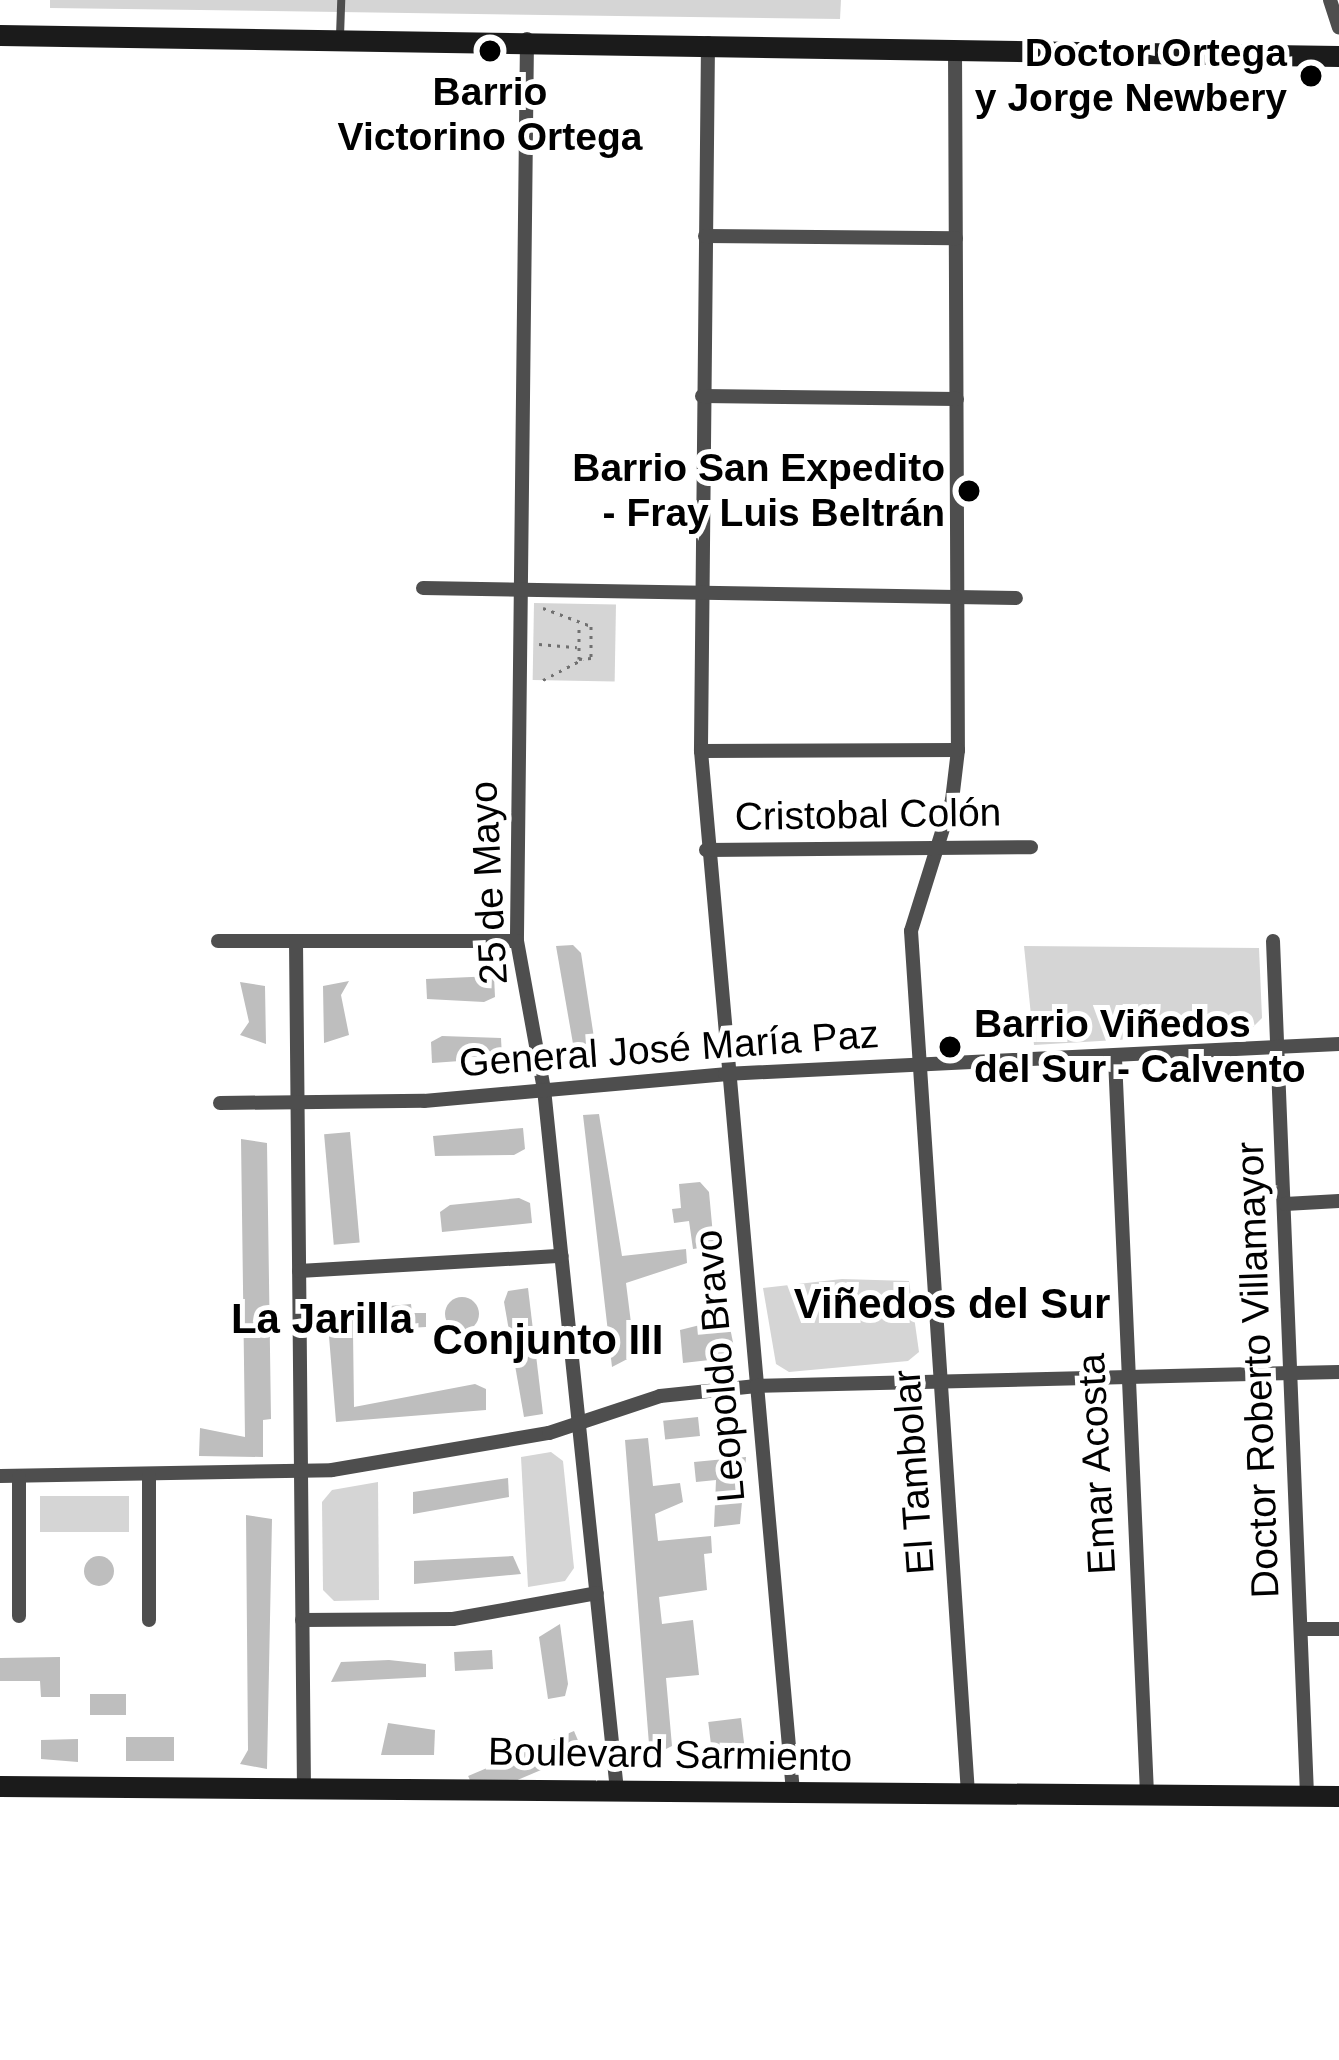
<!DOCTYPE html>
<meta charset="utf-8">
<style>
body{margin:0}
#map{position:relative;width:1339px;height:2060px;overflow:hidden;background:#fff;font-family:Arial,sans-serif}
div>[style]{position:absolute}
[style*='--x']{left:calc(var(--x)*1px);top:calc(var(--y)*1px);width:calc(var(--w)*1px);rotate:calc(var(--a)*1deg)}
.green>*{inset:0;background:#d5d5d5;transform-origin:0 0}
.building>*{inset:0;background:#bebebe;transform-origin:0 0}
.round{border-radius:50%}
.path>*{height:3px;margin-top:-1.5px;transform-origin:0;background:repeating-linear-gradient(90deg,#707070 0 3px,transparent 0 9px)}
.lane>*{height:8px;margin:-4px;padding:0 4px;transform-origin:4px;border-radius:4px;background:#4e4e4e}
.street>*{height:14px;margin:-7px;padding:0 7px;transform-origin:7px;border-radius:7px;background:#4e4e4e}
.secondary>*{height:21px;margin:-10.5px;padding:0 10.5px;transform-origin:10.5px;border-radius:10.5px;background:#1b1b1b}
.dots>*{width:33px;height:33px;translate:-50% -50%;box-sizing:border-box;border:6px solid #fff;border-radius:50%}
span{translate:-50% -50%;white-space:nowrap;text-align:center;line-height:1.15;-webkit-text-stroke:10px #fff;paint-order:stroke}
.poi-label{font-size:39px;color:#000;font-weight:700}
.right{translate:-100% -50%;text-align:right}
.left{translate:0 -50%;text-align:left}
.street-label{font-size:39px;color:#000}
.neighbourhood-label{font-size:42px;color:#000;font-weight:700}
</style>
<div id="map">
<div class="green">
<i style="clip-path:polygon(50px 0,841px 0,840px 19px,50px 8px)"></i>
<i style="left:534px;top:603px;width:82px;height:77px;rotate:1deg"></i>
<i style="clip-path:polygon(1024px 946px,1259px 948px,1262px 1018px,1248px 1032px,1034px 1045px)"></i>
<i style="clip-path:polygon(842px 1279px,909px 1281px,919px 1352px,908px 1361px,789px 1372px,776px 1364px,763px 1288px)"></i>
<i style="clip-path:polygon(551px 1452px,563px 1461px,574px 1568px,565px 1581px,528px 1587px,521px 1457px)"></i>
<i style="clip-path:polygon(378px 1482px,379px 1600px,334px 1601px,323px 1590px,322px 1502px,332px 1490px)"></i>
<i style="left:40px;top:1496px;width:89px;height:36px"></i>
</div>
<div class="building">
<i style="clip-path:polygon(573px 945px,581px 953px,598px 1064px,576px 1061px,556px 946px)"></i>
<i style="clip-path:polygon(494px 976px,495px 997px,484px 1002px,427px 999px,426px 979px)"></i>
<i style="clip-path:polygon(349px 981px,341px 995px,349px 1035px,324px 1043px,323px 986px)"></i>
<i style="clip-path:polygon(240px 982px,265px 986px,266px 1044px,240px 1035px,249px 1022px)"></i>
<i style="clip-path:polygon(442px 1036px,501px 1038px,502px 1058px,432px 1063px,431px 1042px)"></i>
<i style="clip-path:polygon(599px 1114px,622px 1256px,686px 1249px,687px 1263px,626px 1283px,635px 1355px,612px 1367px,583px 1115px)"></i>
<i style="clip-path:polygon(523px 1128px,525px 1149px,514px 1155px,435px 1156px,433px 1136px)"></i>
<i style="left:350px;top:1132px;width:111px;height:26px;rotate:85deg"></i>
<i style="clip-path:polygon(241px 1139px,267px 1143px,271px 1419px,263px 1420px,263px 1457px,199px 1456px,200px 1428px,245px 1437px)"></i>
<i style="clip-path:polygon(700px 1182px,709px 1192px,714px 1246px,693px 1249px,689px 1221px,674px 1223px,672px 1209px,681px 1208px,679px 1184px)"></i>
<i style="clip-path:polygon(519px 1198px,530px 1203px,532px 1223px,442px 1232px,440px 1212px,450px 1205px)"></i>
<i style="clip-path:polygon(528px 1288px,543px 1414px,524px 1417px,504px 1302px,508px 1291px)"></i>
<i class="round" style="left:445px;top:1297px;width:34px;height:34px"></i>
<i style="clip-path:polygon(411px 1304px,412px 1313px,426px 1313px,426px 1327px,353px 1331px,354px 1407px,475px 1384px,486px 1389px,486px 1410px,336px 1422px,327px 1312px)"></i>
<i style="clip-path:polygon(728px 1318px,736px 1357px,683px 1363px,680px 1330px)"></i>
<i style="left:698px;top:1417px;width:19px;height:35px;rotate:84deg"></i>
<i style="clip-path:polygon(648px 1438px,653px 1486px,680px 1483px,683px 1502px,655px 1514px,658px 1541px,711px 1536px,712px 1553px,704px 1554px,707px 1590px,659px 1597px,662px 1624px,693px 1620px,699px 1675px,666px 1678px,672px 1746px,650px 1757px,625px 1440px)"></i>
<i style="clip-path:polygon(746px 1457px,740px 1524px,714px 1527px,716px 1480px,696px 1482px,694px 1462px)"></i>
<i style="clip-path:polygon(508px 1478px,509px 1497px,413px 1514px,413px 1492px)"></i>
<i style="clip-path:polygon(246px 1515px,272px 1519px,267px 1769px,240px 1764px,248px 1750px)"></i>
<i style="clip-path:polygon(513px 1556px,521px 1574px,414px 1584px,414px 1561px)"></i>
<i class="round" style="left:84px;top:1556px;width:30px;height:30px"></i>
<i style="clip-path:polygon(560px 1624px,568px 1684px,565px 1696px,548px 1699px,539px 1637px)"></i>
<i style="left:492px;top:1650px;width:19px;height:38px;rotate:87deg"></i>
<i style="clip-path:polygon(60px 1657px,60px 1697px,41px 1697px,40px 1681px,0 1681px,0 1658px)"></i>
<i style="clip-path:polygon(389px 1660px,426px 1664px,426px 1677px,331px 1682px,341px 1662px)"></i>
<i style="left:126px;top:1694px;width:21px;height:36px;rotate:90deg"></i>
<i style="left:741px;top:1718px;width:34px;height:33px;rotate:83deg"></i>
<i style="clip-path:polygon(388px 1723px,435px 1730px,434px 1755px,381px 1755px)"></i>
<i style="left:574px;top:1731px;width:23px;height:115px;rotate:67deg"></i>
<i style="left:174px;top:1737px;width:24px;height:48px;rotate:90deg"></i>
<i style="clip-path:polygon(78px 1739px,78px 1762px,41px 1759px,41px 1740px)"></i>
</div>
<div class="path">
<i style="--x:543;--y:608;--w:51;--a:20.6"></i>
<i style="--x:591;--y:626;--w:32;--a:90"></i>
<i style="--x:591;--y:658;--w:12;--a:175"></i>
<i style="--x:579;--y:659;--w:33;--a:-90"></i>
<i style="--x:539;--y:644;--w:38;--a:5"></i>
<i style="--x:543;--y:680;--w:45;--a:-27.7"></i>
</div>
<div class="lane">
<i style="--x:340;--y:36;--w:36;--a:-88"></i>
</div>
<div class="street">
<i style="--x:1330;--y:0;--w:29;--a:72"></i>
<i style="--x:527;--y:39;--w:902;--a:90.64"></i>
<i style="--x:517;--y:941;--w:150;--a:79.7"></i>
<i style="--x:544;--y:1089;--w:706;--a:84.06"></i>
<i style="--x:708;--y:43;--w:708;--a:90.57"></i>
<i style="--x:701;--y:751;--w:1046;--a:84.95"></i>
<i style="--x:955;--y:48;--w:702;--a:89.76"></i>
<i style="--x:958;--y:750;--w:50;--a:96.8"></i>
<i style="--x:952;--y:800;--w:137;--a:107.4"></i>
<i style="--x:911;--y:931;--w:865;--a:86.22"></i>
<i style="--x:705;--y:236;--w:251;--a:0.5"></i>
<i style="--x:702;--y:396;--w:255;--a:0.7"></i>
<i style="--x:423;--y:588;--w:593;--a:0.97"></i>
<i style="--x:701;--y:751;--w:257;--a:-0.2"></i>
<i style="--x:706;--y:850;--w:325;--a:-0.5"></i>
<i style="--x:218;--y:941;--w:299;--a:0"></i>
<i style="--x:296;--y:941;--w:847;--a:89.46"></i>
<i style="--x:1273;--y:941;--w:856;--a:87.72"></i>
<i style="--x:1115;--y:1058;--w:738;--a:87.51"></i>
<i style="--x:220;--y:1103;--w:204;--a:-0.6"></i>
<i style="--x:424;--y:1101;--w:302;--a:-5.1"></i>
<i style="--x:725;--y:1074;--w:615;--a:-2.8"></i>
<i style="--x:1285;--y:1204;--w:54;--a:-3.2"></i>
<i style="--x:299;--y:1271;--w:263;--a:-3.3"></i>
<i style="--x:0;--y:1476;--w:332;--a:-1"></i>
<i style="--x:332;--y:1470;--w:220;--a:-9.7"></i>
<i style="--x:549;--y:1433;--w:117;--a:-18.4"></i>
<i style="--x:660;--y:1396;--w:97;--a:-5.9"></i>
<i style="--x:756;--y:1386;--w:583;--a:-1.38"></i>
<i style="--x:19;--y:1477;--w:139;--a:90"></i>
<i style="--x:149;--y:1620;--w:144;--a:-90"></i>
<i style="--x:302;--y:1620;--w:151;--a:-0.4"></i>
<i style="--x:453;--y:1619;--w:146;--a:-10.2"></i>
<i style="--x:1302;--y:1629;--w:37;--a:0"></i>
</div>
<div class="secondary">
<i style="--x:0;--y:35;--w:1339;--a:0.9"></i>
<i style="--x:0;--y:1786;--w:1339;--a:0.43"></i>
</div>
<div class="dots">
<i style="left:490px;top:51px;background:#000"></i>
<i style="left:1311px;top:76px;background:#000"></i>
<i style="left:969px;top:491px;background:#000"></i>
<i style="left:950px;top:1047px;background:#000"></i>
</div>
<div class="poi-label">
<span class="right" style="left:1287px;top:76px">Doctor Ortega<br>y Jorge Newbery</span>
<span style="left:490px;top:115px">Barrio<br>Victorino Ortega</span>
<span class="right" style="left:945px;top:491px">Barrio San Expedito<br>- Fray Luis Beltrán</span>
<span class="left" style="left:974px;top:1047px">Barrio Viñedos<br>del Sur - Calvento</span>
</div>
<div class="street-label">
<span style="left:868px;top:815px;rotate:-1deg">Cristobal Colón</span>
<span style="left:489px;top:883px;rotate:-93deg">25 de Mayo</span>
<span style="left:669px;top:1049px;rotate:-4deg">General José María Paz</span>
<span style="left:720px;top:1366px;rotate:-95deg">Leopoldo Bravo</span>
<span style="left:1258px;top:1370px;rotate:-92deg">Doctor Roberto Villamayor</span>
<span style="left:1097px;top:1464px;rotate:-93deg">Emar Acosta</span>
<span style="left:914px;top:1472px;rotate:-94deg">El Tambolar</span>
<span style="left:670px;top:1755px;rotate:1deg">Boulevard Sarmiento</span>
</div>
<div class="neighbourhood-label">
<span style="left:952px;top:1304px">Viñedos del Sur</span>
<span style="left:322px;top:1319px">La Jarilla</span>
<span style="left:548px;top:1340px">Conjunto III</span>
</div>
</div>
